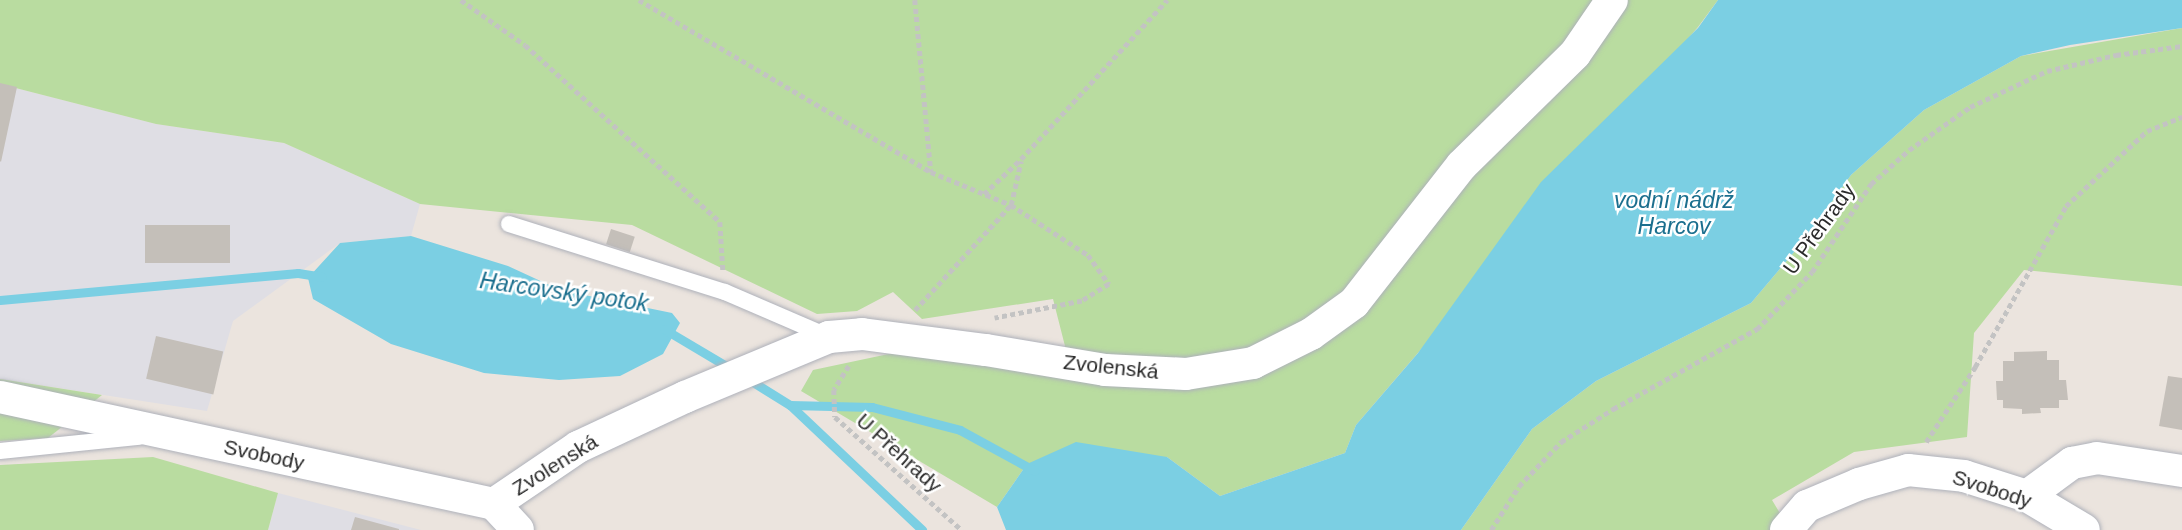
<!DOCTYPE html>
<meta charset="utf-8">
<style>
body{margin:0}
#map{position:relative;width:2182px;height:530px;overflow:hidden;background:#ebe4de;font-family:Helvetica,sans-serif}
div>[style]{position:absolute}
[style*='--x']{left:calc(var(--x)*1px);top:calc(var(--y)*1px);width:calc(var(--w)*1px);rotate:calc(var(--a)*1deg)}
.industrial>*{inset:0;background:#dfdee4}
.green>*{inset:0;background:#b9dca0}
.water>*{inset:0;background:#7bcfe3}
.stream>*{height:9px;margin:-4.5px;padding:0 4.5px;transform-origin:4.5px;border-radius:4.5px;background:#7bcfe3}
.building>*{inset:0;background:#c4bfb9;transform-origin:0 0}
.path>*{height:4.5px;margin-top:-2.25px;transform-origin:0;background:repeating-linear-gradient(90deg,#c3c3c3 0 5px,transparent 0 8.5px)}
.roads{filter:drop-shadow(0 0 2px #aeb1ba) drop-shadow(0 0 2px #aeb1ba)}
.service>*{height:16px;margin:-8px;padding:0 8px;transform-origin:8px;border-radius:8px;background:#fff}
.minor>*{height:32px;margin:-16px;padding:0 16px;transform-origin:16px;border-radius:16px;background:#fff}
span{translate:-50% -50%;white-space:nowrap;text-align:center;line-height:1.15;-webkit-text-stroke:5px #fff;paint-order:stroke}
.street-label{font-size:21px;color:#2a2a2a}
.water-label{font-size:23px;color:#1b6f8e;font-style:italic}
</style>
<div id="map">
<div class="industrial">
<i style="clip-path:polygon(0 84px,156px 124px,284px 143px,420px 204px,411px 236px,340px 243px,233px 321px,207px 411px,0 379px)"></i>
<i style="clip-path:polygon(278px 493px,421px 530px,268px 530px)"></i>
</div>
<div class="green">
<i style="clip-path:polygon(0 0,1603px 0,1345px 298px,1254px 351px,1179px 361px,1066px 350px,1053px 299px,922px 319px,893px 292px,857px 311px,817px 314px,632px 225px,420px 204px,284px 143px,156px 124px,0 84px)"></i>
<i style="clip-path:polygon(1625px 0,1718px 0,1698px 27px,1356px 425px,1345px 453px,1220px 496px,1167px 457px,1027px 464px,997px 507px,801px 391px,813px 370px,898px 352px,1096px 379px,1308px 349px)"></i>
<i style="clip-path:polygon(2182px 28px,2182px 286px,2024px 270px,1974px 333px,1967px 437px,1854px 452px,1772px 500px,1790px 530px,1461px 530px,1532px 429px,1596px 381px,1751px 303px,1805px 239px,1851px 175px,1924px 110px,2021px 56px)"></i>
<i style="clip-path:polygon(0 379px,102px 395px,48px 438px,0 441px)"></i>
<i style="clip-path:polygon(153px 457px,278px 493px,268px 530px,0 530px,0 465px)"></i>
</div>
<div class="water">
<i style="clip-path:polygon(1718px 0,2182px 0,2182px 28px,2070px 45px,2021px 56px,1924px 110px,1851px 175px,1805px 239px,1751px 303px,1596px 381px,1532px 429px,1461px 530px,1006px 530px,997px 507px,1027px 464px,1076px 442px,1167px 457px,1220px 496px,1345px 453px,1356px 425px,1418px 353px,1541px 182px,1698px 28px)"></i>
<i style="clip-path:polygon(411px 236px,508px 266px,560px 290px,672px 313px,680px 323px,663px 354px,620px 376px,559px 380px,484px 373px,391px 344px,313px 299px,308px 278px,340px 243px)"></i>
</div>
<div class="stream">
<i style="--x:0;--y:300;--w:299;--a:-5.2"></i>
<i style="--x:298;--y:273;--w:24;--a:9"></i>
<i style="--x:664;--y:329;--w:80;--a:30.7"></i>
<i style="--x:748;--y:379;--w:49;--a:31.8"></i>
<i style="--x:790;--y:405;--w:82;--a:1.4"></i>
<i style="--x:872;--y:407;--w:91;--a:14.6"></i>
<i style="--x:960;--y:430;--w:85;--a:28.7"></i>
<i style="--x:790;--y:405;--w:182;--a:43.4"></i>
</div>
<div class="building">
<i style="clip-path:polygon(0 83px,17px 87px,1px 162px,0 161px)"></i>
<i style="left:230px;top:225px;width:38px;height:85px;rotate:90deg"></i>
<i style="left:611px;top:229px;width:25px;height:16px;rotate:18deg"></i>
<i style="left:156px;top:336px;width:69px;height:44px;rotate:13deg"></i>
<i style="clip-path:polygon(2047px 351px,2047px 360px,2059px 360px,2059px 380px,2066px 380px,2068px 400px,2059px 400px,2059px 408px,2040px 408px,2041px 413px,2022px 414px,2022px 409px,2003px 408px,2003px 400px,1997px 400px,1996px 381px,2003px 381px,2003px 361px,2014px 361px,2014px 352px)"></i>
<i style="clip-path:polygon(2168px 376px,2182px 378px,2182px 430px,2159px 426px)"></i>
<i style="clip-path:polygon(355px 517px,399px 529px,399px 530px,351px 530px)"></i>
</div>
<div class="path">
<i style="--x:461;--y:0;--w:78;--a:35.1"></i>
<i style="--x:525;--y:45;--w:263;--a:42.2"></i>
<i style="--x:720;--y:222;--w:48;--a:86.4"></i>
<i style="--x:639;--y:0;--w:339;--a:30.5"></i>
<i style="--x:931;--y:172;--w:87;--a:22.4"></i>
<i style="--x:1011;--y:205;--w:92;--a:33"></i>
<i style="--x:1088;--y:255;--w:36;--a:54"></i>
<i style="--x:1109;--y:284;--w:32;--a:148"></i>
<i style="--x:1082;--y:301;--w:89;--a:168.9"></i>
<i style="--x:915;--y:0;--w:173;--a:84.7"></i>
<i style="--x:984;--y:194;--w:51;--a:-43.4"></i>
<i style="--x:1021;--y:159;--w:216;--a:-47.4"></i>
<i style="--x:915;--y:310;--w:142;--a:-47.6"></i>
<i style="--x:1011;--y:205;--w:45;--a:-77.2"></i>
<i style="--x:849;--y:366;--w:28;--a:122"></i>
<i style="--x:834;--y:390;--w:27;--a:88"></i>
<i style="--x:835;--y:417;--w:170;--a:41.7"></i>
<i style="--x:1926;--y:442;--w:90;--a:-56.8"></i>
<i style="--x:1975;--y:367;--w:185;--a:-60.5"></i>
<i style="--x:2066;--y:206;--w:110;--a:-42.8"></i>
<i style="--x:2147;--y:131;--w:38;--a:-22"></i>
<i style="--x:1491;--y:530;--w:52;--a:-57.5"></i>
<i style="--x:1519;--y:486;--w:61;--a:-46.3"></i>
<i style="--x:1561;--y:442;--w:62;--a:-32.4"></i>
<i style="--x:1613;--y:409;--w:165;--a:-29.1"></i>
<i style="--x:1757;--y:329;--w:79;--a:-46"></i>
<i style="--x:1812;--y:272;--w:106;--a:-56.2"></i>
<i style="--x:1871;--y:184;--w:51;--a:-41.8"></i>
<i style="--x:1909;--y:150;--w:75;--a:-35.2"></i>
<i style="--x:1970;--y:107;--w:85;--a:-25.1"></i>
<i style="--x:2047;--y:71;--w:71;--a:-13.1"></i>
<i style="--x:2116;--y:55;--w:67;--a:-7.8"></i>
</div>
<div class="roads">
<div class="service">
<i style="--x:509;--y:224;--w:226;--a:17.5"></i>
<i style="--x:725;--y:292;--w:111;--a:23.3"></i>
<i style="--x:0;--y:451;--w:140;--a:-5.8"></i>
</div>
<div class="minor">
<i style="--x:0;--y:397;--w:505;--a:12.22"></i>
<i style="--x:494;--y:504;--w:35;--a:47"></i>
<i style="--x:2027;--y:496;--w:56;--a:-36.3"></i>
<i style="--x:2072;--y:463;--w:25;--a:-11"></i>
<i style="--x:2097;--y:458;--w:86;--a:8.7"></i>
<i style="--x:494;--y:504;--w:102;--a:-34.2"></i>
<i style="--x:578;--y:447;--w:118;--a:-25"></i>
<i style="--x:685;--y:397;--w:156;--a:-22.6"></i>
<i style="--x:829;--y:337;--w:33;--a:-5"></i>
<i style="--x:862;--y:334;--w:125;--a:7.4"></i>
<i style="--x:986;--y:350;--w:121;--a:9.5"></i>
<i style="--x:1105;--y:370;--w:81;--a:2.8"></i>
<i style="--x:1186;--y:374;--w:68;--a:-9.3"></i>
<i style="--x:1253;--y:363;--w:65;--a:-26.6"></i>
<i style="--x:1311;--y:334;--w:53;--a:-35.8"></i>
<i style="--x:1354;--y:303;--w:175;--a:-52"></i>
<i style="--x:1462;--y:165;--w:158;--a:-44.5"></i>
<i style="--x:1575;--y:54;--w:65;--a:-55.6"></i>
<i style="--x:1786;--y:530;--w:32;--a:-49"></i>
<i style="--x:1807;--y:506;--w:56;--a:-22.9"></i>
<i style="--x:1859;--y:484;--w:51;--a:-15.9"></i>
<i style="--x:1908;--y:470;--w:56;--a:6.1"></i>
<i style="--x:1964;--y:476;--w:66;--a:17.6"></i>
<i style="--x:2027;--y:496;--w:66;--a:30.8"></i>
</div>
</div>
<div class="street-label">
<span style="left:1819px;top:229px;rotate:-54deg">U Přehrady</span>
<span style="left:1111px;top:367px;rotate:6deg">Zvolenská</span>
<span style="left:899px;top:453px;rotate:42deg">U Přehrady</span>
<span style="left:264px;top:455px;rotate:12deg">Svobody</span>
<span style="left:555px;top:465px;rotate:-32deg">Zvolenská</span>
<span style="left:1992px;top:489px;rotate:18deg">Svobody</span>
</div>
<div class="water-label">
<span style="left:1674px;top:213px">vodní nádrž<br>Harcov</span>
<span style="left:564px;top:292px;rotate:8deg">Harcovský potok</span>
</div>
</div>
